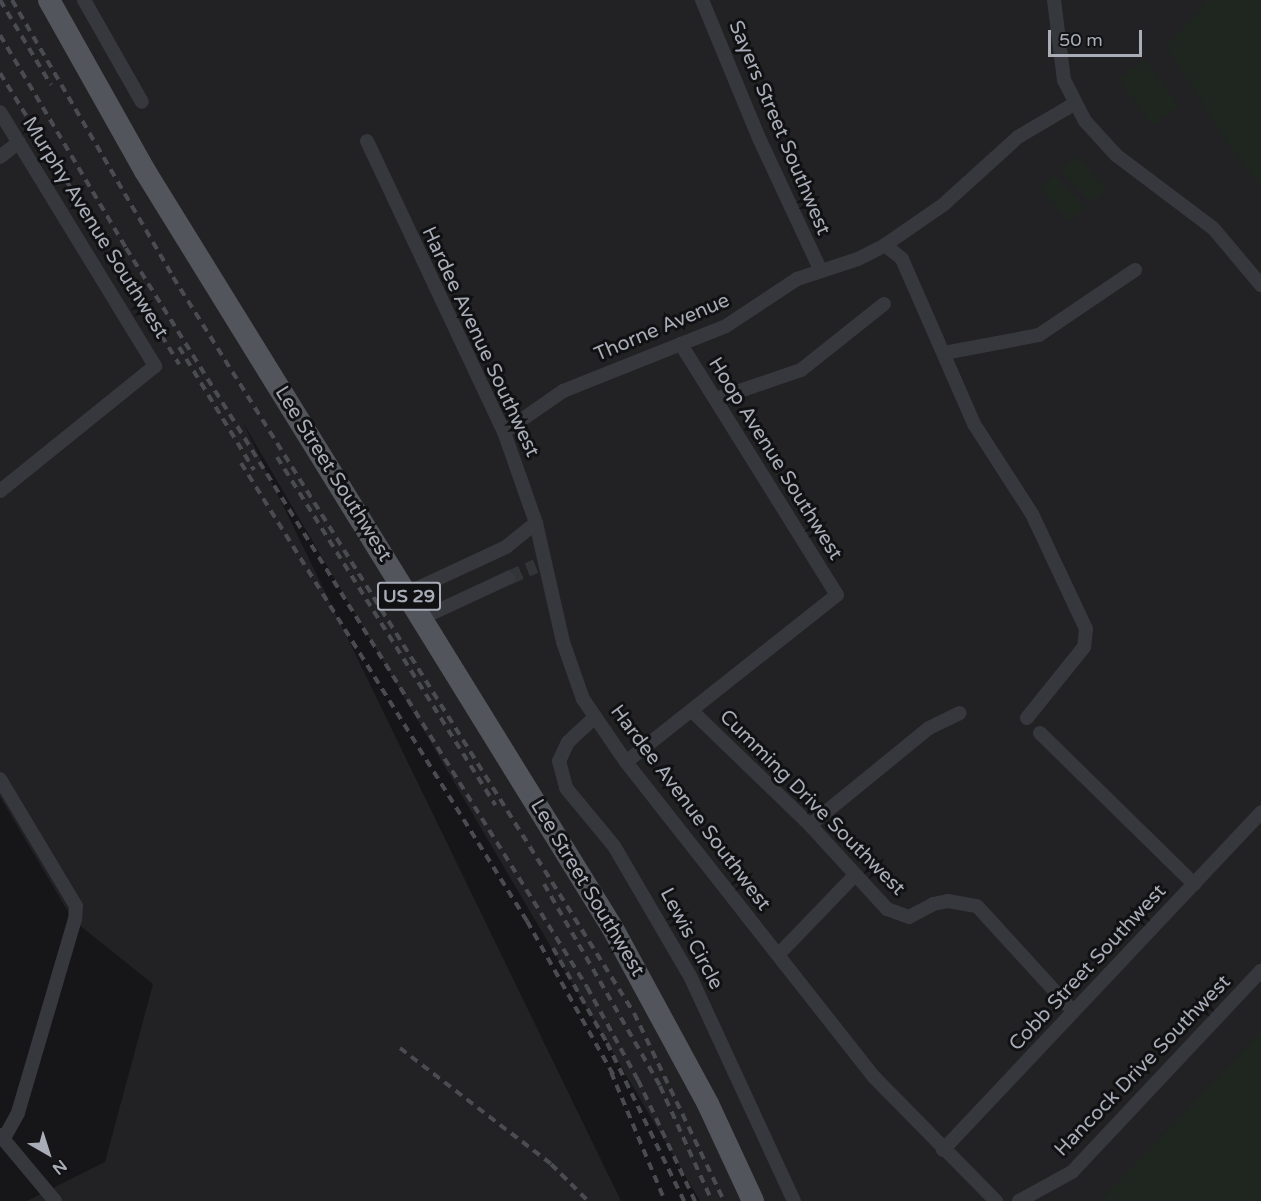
<!DOCTYPE html>
<style>
body{margin:0}
#map{position:relative;width:1261px;height:1201px;overflow:hidden;background:#161618;font-family:"Varela Round",sans-serif}
div>[style]{position:absolute}
[style*='--x']{left:calc(var(--x)*1px);top:calc(var(--y)*1px);width:calc(var(--w)*1px);rotate:calc(var(--a)*1deg)}
.built>*{inset:0;background:#222225}
.green>*{inset:0;background:#1e261f;transform-origin:0 0}
.minor-tunnel>*{height:14px;margin-top:-7px;transform-origin:0;background:repeating-linear-gradient(90deg,#333438 0 14px,transparent 0 21px)}
.minor>*{height:14px;margin:-7px;padding:0 7px;transform-origin:7px;border-radius:7px;background:#37383d}
.primary>*{height:22px;margin:-11px;padding:0 11px;transform-origin:11px;border-radius:11px;background:#53555c}
.rail>*{height:4px;margin-top:-2px;transform-origin:0;background:repeating-linear-gradient(90deg,#4a4c52 0 8px,transparent 0 14px)}
span{translate:-50% -50%;white-space:nowrap;text-align:center;line-height:1.15;-webkit-text-stroke:6px #111113;paint-order:stroke}
.shield-label span{padding:2px 4px;background:#111113;border:2px solid;border-radius:4px;-webkit-text-stroke-width:0}
.shield-label{font-size:18px;color:#a8adb8;font-weight:700}
.street-label{font-size:20px;color:#a8adb8}
.north{position:absolute;left:18px;top:1123px;width:60px;height:60px;-webkit-text-stroke:4px #111113;paint-order:stroke;rotate:141deg;font-size:16px;font-weight:700;line-height:24px;text-align:center;color:#a8adb8}
.north::after{content:'';display:block;margin:auto;width:21px;height:27px;background:#a8adb8;clip-path:polygon(50% 0,100% 100%,50% 72%,0 100%)}
.scale{position:absolute;left:1048px;top:30px;width:94px;height:27px;box-sizing:border-box;border:3px solid #a8adb8;border-top:0;padding-left:8px;font-size:18px;line-height:21px;white-space:nowrap;color:#a8adb8;-webkit-text-stroke:4px #111113;paint-order:stroke}
</style>
<div id="map">
<div class="built">
<i style="clip-path:polygon(0 0,1261px 0,1261px 1201px,700px 1201px,242px 421px,621px 1201px,27px 1201px,105px 1162px,153px 984px,73px 920px,0 797px)"></i>
</div>
<div class="green">
<i style="clip-path:polygon(1208px 0,1261px 0,1261px 185px,1231px 148px,1166px 47px)"></i>
<i style="left:1145px;top:59px;width:58px;height:33px;rotate:54deg"></i>
<i style="left:1076px;top:156px;width:45px;height:21px;rotate:47deg"></i>
<i style="left:1055px;top:175px;width:45px;height:21px;rotate:47deg"></i>
<i style="clip-path:polygon(1261px 1032px,1261px 1201px,1100px 1201px)"></i>
</div>
<div class="minor-tunnel">
<i style="--x:508;--y:578;--w:30;--a:-23"></i>
</div>
<div class="minor">
<i style="--x:84;--y:0;--w:117;--a:60.4"></i>
<i style="--x:702;--y:0;--w:147;--a:67.6"></i>
<i style="--x:758;--y:136;--w:149;--a:65"></i>
<i style="--x:1054;--y:0;--w:81;--a:82.9"></i>
<i style="--x:1064;--y:80;--w:46;--a:62.9"></i>
<i style="--x:1085;--y:121;--w:46;--a:47.6"></i>
<i style="--x:1116;--y:155;--w:121;--a:37"></i>
<i style="--x:1213;--y:228;--w:75;--a:49.9"></i>
<i style="--x:0;--y:112;--w:298;--a:58.6"></i>
<i style="--x:155;--y:366;--w:199;--a:141.1"></i>
<i style="--x:367;--y:141;--w:322;--a:64.8"></i>
<i style="--x:504;--y:432;--w:96;--a:70.6"></i>
<i style="--x:536;--y:523;--w:122;--a:77.2"></i>
<i style="--x:563;--y:642;--w:60;--a:70.7"></i>
<i style="--x:583;--y:699;--w:76;--a:55.7"></i>
<i style="--x:626;--y:762;--w:402;--a:51.8"></i>
<i style="--x:875;--y:1078;--w:173;--a:45.5"></i>
<i style="--x:0;--y:157;--w:24;--a:-38"></i>
<i style="--x:885;--y:245;--w:22;--a:39"></i>
<i style="--x:902;--y:259;--w:180;--a:66.4"></i>
<i style="--x:974;--y:424;--w:107;--a:57.2"></i>
<i style="--x:1032;--y:514;--w:127;--a:64.8"></i>
<i style="--x:1086;--y:629;--w:18;--a:96"></i>
<i style="--x:1084;--y:647;--w:91;--a:128.8"></i>
<i style="--x:944;--y:353;--w:97;--a:-10.7"></i>
<i style="--x:1039;--y:335;--w:116;--a:-34.1"></i>
<i style="--x:716;--y:399;--w:90;--a:-18.8"></i>
<i style="--x:801;--y:370;--w:106;--a:-38.5"></i>
<i style="--x:504;--y:432;--w:72;--a:-34.8"></i>
<i style="--x:563;--y:391;--w:175;--a:-21.7"></i>
<i style="--x:726;--y:326;--w:85;--a:-33.5"></i>
<i style="--x:797;--y:279;--w:64;--a:-18.2"></i>
<i style="--x:858;--y:259;--w:30;--a:-27"></i>
<i style="--x:885;--y:245;--w:70;--a:-34.6"></i>
<i style="--x:943;--y:205;--w:101;--a:-42.2"></i>
<i style="--x:1018;--y:137;--w:65;--a:-30.5"></i>
<i style="--x:407;--y:593;--w:109;--a:-24.9"></i>
<i style="--x:506;--y:547;--w:38;--a:-39"></i>
<i style="--x:422;--y:618;--w:95;--a:-24.9"></i>
<i style="--x:692;--y:711;--w:164;--a:44"></i>
<i style="--x:810;--y:825;--w:114;--a:47.5"></i>
<i style="--x:887;--y:909;--w:23;--a:20"></i>
<i style="--x:909;--y:917;--w:27;--a:-28"></i>
<i style="--x:933;--y:904;--w:15;--a:-11"></i>
<i style="--x:948;--y:901;--w:29;--a:10"></i>
<i style="--x:977;--y:906;--w:142;--a:47.6"></i>
<i style="--x:595;--y:717;--w:37;--a:137"></i>
<i style="--x:568;--y:742;--w:21;--a:115"></i>
<i style="--x:559;--y:761;--w:28;--a:75"></i>
<i style="--x:566;--y:788;--w:75;--a:50.4"></i>
<i style="--x:614;--y:846;--w:151;--a:59.7"></i>
<i style="--x:690;--y:976;--w:248;--a:65.2"></i>
<i style="--x:1040;--y:733;--w:216;--a:44.4"></i>
<i style="--x:626;--y:762;--w:269;--a:-38.4"></i>
<i style="--x:837;--y:595;--w:296;--a:-121.9"></i>
<i style="--x:0;--y:779;--w:148;--a:59.1"></i>
<i style="--x:76;--y:906;--w:13;--a:94"></i>
<i style="--x:75;--y:919;--w:202;--a:106.4"></i>
<i style="--x:18;--y:1113;--w:29;--a:119"></i>
<i style="--x:810;--y:825;--w:154;--a:-39.2"></i>
<i style="--x:929;--y:728;--w:34;--a:-26"></i>
<i style="--x:778;--y:955;--w:110;--a:-46.1"></i>
<i style="--x:0;--y:1135;--w:86;--a:50.2"></i>
<i style="--x:943;--y:1150;--w:464;--a:-46.7"></i>
<i style="--x:1019;--y:1201;--w:60;--a:-28.7"></i>
<i style="--x:1072;--y:1172;--w:276;--a:-46.8"></i>
</div>
<div class="primary">
<i style="--x:49;--y:0;--w:196;--a:60.7"></i>
<i style="--x:145;--y:171;--w:889;--a:58.3"></i>
<i style="--x:612;--y:927;--w:201;--a:61.5"></i>
<i style="--x:708;--y:1104;--w:107;--a:65.1"></i>
</div>
<div class="rail">
<i style="--x:0;--y:0;--w:99;--a:59"></i>
<i style="--x:12;--y:0;--w:320;--a:59.8"></i>
<i style="--x:173;--y:277;--w:868;--a:57.94"></i>
<i style="--x:634;--y:1013;--w:208;--a:64.4"></i>
<i style="--x:0;--y:35;--w:247;--a:59.4"></i>
<i style="--x:126;--y:248;--w:871;--a:58.04"></i>
<i style="--x:587;--y:987;--w:106;--a:61.3"></i>
<i style="--x:638;--y:1080;--w:134;--a:64.8"></i>
<i style="--x:0;--y:73;--w:342;--a:58.4"></i>
<i style="--x:179;--y:347;--w:144;--a:58.6"></i>
<i style="--x:277;--y:457;--w:411;--a:57.9"></i>
<i style="--x:241;--y:463;--w:540;--a:58.02"></i>
<i style="--x:527;--y:921;--w:180;--a:60.7"></i>
<i style="--x:544;--y:884;--w:233;--a:60.1"></i>
<i style="--x:660;--y:1086;--w:126;--a:65.7"></i>
<i style="--x:553;--y:948;--w:109;--a:60.4"></i>
<i style="--x:607;--y:1043;--w:176;--a:64"></i>
<i style="--x:400;--y:1048;--w:190;--a:37.5"></i>
<i style="--x:551;--y:1164;--w:52;--a:45"></i>
<i style="--x:611;--y:1072;--w:140;--a:67.3"></i>
</div>
<div class="shield-label">
<span style="left:409px;top:596px">US 29</span>
</div>
<div class="street-label">
<span style="left:779px;top:128px;rotate:67deg">Sayers Street Southwest</span>
<span style="left:95px;top:228px;rotate:58deg">Murphy Avenue Southwest</span>
<span style="left:662px;top:328px;rotate:-23deg">Thorne Avenue</span>
<span style="left:480px;top:342px;rotate:65deg">Hardee Avenue Southwest</span>
<span style="left:775px;top:459px;rotate:58deg">Hoop Avenue Southwest</span>
<span style="left:333px;top:474px;rotate:58deg">Lee Street Southwest</span>
<span style="left:812px;top:803px;rotate:45deg">Cumming Drive Southwest</span>
<span style="left:690px;top:808px;rotate:53deg">Hardee Avenue Southwest</span>
<span style="left:587px;top:888px;rotate:59deg">Lee Street Southwest</span>
<span style="left:691px;top:939px;rotate:62deg">Lewis Circle</span>
<span style="left:1088px;top:968px;rotate:-47deg">Cobb Street Southwest</span>
<span style="left:1143px;top:1066px;rotate:-46deg">Hancock Drive Southwest</span>
</div>
<div class="north">N</div>
<div class="scale">50 m</div>
</div>
